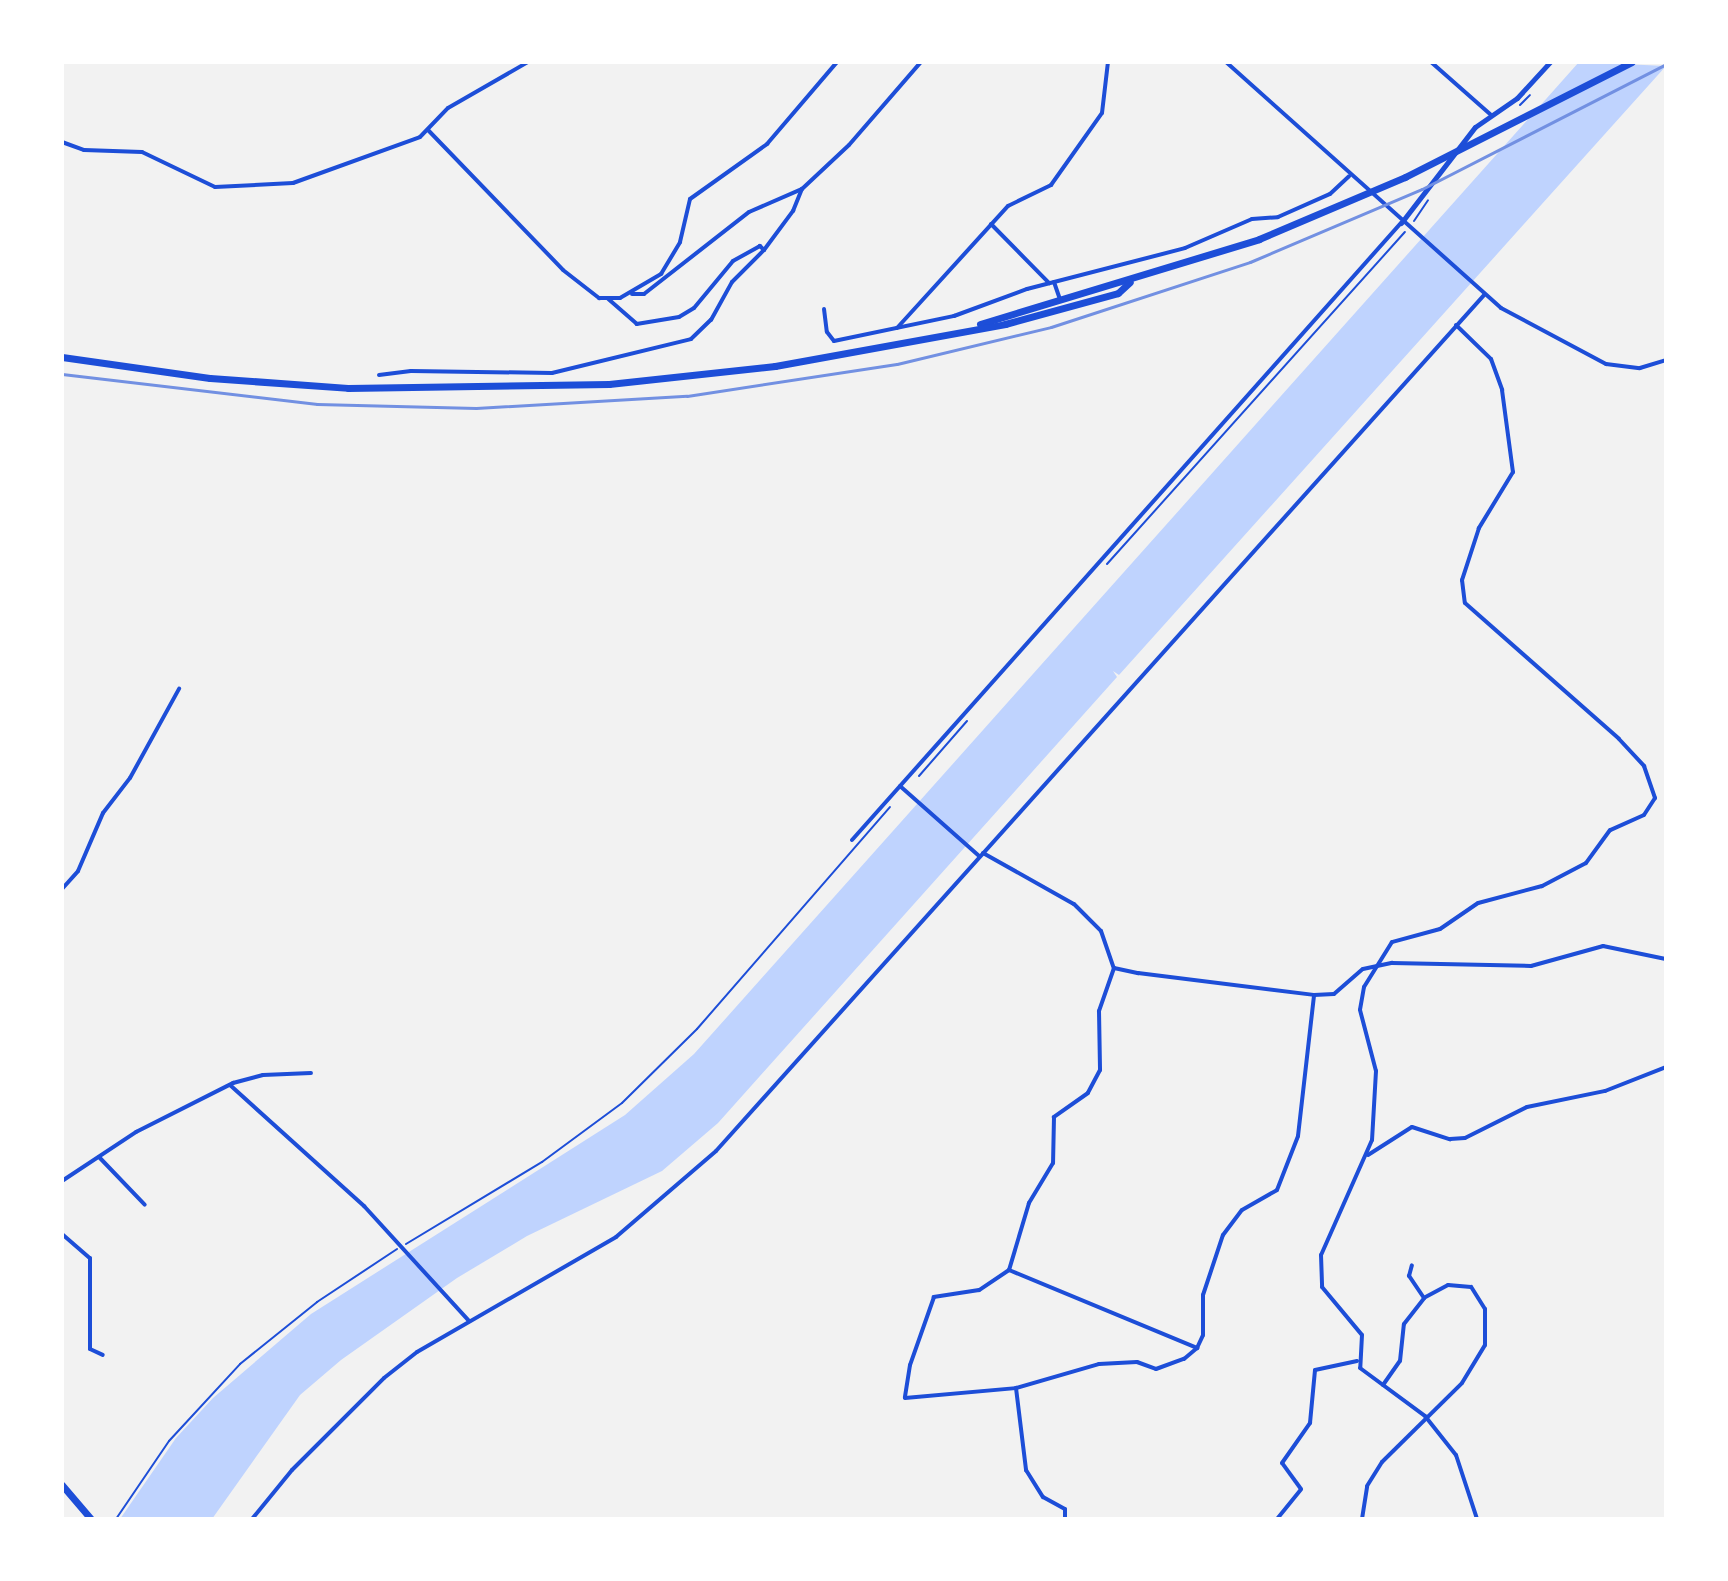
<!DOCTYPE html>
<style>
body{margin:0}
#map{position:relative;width:1728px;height:1581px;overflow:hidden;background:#f2f2f2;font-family:"Fira Sans",sans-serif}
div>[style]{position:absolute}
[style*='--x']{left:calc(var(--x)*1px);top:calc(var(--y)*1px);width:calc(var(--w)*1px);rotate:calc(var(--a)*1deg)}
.water>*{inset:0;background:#bfd3fe}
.path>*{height:2px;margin:-1px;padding:0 1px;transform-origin:1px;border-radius:1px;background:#1d4ed8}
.minor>*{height:4px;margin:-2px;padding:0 2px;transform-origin:2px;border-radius:2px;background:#1d4ed8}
.tertiary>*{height:5px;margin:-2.5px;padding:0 2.5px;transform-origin:2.5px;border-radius:2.5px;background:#1d4ed8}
.primary>*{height:7px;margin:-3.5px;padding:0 3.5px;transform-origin:3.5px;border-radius:3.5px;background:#1d4ed8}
.trunk>*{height:7px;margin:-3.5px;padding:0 3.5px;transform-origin:3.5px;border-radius:3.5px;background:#1d4ed8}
.rail>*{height:3px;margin:-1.5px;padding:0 1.5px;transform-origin:1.5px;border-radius:1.5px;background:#7290e2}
span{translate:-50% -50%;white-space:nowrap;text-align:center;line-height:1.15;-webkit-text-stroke:7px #fff;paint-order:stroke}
.frame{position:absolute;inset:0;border:64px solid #fff;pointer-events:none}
</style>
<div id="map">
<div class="water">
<i style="clip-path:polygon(1579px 62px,1666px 66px,1119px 675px,1113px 671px,1117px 677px,718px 1123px,662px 1171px,527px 1236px,457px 1278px,341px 1360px,300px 1395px,212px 1519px,120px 1519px,176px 1438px,213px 1398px,311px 1314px,625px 1115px,694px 1054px)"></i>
</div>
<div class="path">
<i style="--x:1520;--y:105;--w:14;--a:-45"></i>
<i style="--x:1414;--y:221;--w:25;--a:-56"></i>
<i style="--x:1107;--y:564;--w:446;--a:-48.1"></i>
<i style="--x:919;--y:776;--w:73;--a:-48.9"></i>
<i style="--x:406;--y:1244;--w:159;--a:-31.1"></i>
<i style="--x:542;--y:1162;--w:99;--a:-36.4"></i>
<i style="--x:622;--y:1103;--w:105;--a:-44.6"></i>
<i style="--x:697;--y:1029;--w:294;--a:-49"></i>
<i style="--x:116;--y:1519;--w:94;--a:-55.8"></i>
<i style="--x:169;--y:1441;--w:105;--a:-47.3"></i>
<i style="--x:240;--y:1364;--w:99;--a:-38.8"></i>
<i style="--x:317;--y:1302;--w:96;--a:-33.5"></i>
</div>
<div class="minor">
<i style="--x:1226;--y:62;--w:369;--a:41.8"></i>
<i style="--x:1501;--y:308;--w:119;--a:28.1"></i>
<i style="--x:1606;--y:364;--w:34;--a:7"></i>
<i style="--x:1640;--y:368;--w:27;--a:-17"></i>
<i style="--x:1431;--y:62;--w:79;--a:41.4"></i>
<i style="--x:428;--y:130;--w:194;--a:46"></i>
<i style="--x:563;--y:270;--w:46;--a:37.9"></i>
<i style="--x:599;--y:298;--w:21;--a:0"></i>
<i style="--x:620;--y:298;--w:48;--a:-30.3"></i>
<i style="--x:661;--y:274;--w:37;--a:-59"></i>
<i style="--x:680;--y:242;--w:44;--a:-76.9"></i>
<i style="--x:690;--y:199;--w:95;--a:-35.5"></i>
<i style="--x:767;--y:144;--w:108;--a:-49.5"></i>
<i style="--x:62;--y:142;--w:23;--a:20"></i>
<i style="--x:84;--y:150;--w:58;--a:2"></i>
<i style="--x:142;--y:152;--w:81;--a:25.6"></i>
<i style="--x:215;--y:187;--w:78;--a:-2.9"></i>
<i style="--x:293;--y:183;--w:135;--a:-19.9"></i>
<i style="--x:420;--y:137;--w:40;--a:-46"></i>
<i style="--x:448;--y:108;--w:92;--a:-29.9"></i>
<i style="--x:991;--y:224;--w:83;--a:45.5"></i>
<i style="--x:764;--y:250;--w:49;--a:-53.4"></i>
<i style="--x:793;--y:211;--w:24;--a:-68"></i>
<i style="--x:1054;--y:282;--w:18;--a:71"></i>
<i style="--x:632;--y:294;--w:12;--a:0"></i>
<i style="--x:644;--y:294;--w:133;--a:-38"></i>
<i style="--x:749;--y:212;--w:58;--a:-23.5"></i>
<i style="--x:802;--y:189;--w:64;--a:-43.1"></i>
<i style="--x:849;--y:145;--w:110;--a:-49.1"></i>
<i style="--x:824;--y:309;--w:23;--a:83"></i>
<i style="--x:827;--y:332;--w:11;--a:52"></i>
<i style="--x:834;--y:341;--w:123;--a:-11.8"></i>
<i style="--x:954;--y:316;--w:78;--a:-20.3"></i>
<i style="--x:1027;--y:289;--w:163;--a:-14.5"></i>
<i style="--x:1185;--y:248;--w:73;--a:-23.4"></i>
<i style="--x:1252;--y:219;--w:26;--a:-4"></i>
<i style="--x:1278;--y:217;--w:57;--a:-23.9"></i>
<i style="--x:1330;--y:194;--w:26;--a:-43"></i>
<i style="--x:1456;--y:325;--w:49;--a:44.2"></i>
<i style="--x:1491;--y:359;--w:33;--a:70"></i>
<i style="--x:1502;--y:390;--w:83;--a:82.4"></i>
<i style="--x:1513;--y:472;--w:66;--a:121.3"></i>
<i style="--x:1479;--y:528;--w:55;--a:108.1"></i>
<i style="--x:1462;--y:580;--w:23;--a:83"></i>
<i style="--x:1465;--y:603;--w:205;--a:41.4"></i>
<i style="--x:1619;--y:739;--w:37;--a:47"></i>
<i style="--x:1644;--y:766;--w:34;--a:71"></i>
<i style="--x:1655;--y:798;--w:20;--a:123"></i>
<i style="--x:1644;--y:815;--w:37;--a:156"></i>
<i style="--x:1610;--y:830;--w:41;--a:126"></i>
<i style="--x:1586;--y:863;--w:50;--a:152.4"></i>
<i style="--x:1542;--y:886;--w:66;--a:165.1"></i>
<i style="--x:1478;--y:903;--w:46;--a:145.6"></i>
<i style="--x:1440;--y:929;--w:50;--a:164.8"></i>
<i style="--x:1392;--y:942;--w:53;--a:121.9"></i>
<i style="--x:1364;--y:987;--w:23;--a:100"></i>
<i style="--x:1360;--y:1010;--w:63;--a:75.3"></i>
<i style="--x:1376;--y:1071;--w:69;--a:93.3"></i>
<i style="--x:1372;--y:1140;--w:126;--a:113.9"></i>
<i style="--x:1321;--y:1255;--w:32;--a:88"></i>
<i style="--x:1322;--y:1287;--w:62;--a:50.2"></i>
<i style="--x:1362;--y:1335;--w:33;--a:93"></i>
<i style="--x:1360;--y:1368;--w:81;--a:36.4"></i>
<i style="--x:1425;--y:1416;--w:50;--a:51.5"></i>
<i style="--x:1456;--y:1455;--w:67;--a:71.8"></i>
<i style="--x:897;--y:328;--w:165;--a:-47.7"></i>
<i style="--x:1008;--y:206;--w:48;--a:-26"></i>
<i style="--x:1051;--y:185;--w:88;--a:-54.7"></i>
<i style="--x:1102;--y:113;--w:51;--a:-83.3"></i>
<i style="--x:379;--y:375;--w:32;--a:-7"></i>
<i style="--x:411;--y:371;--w:141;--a:0.8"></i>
<i style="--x:552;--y:373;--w:143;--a:-13.7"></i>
<i style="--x:691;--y:339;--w:28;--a:-44"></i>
<i style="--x:711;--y:320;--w:43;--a:-61.1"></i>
<i style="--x:732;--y:282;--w:45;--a:-45"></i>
<i style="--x:764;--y:250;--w:6;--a:-135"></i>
<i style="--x:760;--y:246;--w:31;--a:151"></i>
<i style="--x:733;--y:261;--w:61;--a:129.7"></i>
<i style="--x:694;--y:308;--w:17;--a:149"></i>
<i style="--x:679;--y:317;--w:43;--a:170.5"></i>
<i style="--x:637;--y:324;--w:38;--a:-139"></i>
<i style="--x:900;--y:786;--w:106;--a:41.5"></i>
<i style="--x:852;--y:840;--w:826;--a:-48.34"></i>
<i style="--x:983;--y:853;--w:104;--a:29.3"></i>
<i style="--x:1074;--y:904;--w:38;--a:45"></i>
<i style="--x:1101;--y:931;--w:39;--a:71"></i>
<i style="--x:1114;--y:968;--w:25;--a:12"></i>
<i style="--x:1138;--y:973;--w:177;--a:7.1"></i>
<i style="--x:1314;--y:995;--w:20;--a:-3"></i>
<i style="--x:1334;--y:994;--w:38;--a:-41"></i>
<i style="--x:1363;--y:969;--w:30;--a:-12"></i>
<i style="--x:1392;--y:963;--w:139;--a:1.2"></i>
<i style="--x:1531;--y:966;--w:75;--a:-15.5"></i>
<i style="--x:1603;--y:946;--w:64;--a:11.7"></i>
<i style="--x:62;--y:889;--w:24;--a:-48"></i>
<i style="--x:78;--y:871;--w:63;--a:-66.7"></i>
<i style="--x:103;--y:813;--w:44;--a:-52.4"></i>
<i style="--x:130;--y:778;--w:102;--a:-61.2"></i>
<i style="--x:1114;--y:968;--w:46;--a:109.2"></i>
<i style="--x:1099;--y:1011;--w:59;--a:89"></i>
<i style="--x:1100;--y:1070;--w:26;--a:118"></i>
<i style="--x:1088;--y:1093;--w:42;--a:144.8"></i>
<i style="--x:1054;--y:1117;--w:46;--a:91.2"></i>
<i style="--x:1053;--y:1163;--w:47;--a:121"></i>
<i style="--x:1029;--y:1203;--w:70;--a:106.6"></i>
<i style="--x:1009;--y:1270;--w:36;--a:146"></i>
<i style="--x:979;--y:1290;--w:46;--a:171.2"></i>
<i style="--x:934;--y:1297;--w:72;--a:109.4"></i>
<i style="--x:910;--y:1365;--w:33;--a:99"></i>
<i style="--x:905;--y:1398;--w:111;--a:-5.1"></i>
<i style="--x:1016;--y:1388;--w:86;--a:-16.1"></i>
<i style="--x:1099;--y:1364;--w:38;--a:-3"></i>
<i style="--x:1137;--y:1362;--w:20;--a:20"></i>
<i style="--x:1156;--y:1369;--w:30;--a:-20"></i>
<i style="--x:1184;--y:1359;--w:17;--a:-40"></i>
<i style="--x:1197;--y:1348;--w:14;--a:-65"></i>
<i style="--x:1203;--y:1335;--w:40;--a:-90"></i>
<i style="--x:1203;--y:1295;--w:63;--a:-71.6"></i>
<i style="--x:1223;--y:1235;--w:31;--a:-53"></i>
<i style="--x:1242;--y:1210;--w:40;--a:-29.7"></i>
<i style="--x:1277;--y:1190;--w:58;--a:-68.7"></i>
<i style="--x:1298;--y:1136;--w:142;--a:-83.5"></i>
<i style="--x:230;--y:1085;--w:181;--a:42.1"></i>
<i style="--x:364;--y:1206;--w:156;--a:47.6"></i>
<i style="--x:1368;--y:1155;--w:52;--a:-32.5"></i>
<i style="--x:1412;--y:1127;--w:40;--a:18"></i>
<i style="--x:1450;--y:1139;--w:15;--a:-4"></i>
<i style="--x:1465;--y:1138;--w:69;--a:-26.6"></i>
<i style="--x:1527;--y:1107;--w:80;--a:-11.6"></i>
<i style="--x:1605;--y:1091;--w:66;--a:-21.5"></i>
<i style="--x:99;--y:1157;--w:66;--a:46.2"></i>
<i style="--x:62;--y:1181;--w:89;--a:-33.5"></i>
<i style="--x:136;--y:1132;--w:109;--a:-26.8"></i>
<i style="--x:233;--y:1083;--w:31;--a:-15"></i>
<i style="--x:263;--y:1075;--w:48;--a:-2.4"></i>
<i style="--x:62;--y:1234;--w:37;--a:41"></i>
<i style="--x:90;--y:1258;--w:91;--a:90"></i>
<i style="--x:90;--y:1349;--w:14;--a:25"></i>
<i style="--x:1009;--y:1270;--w:204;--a:22.5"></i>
<i style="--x:1383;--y:1385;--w:29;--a:-55"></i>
<i style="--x:1400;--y:1361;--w:37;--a:-84"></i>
<i style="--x:1404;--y:1324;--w:33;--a:-52"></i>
<i style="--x:1424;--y:1298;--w:27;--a:-124"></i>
<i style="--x:1409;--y:1276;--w:11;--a:-75"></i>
<i style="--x:1016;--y:1388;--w:83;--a:83"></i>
<i style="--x:1026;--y:1470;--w:32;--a:58"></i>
<i style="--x:1043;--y:1497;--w:25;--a:29"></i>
<i style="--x:1065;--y:1509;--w:10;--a:90"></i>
<i style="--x:252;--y:1519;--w:63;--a:-50.8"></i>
<i style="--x:292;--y:1470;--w:130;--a:-45"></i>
<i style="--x:384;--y:1378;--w:42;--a:-38.2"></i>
<i style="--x:417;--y:1352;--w:230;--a:-30"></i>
<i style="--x:616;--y:1237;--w:132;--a:-40.7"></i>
<i style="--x:716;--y:1151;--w:1150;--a:-48.1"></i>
<i style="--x:1277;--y:1519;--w:38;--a:-51"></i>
<i style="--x:1301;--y:1489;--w:32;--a:-126"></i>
<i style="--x:1282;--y:1463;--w:49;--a:-55"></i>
<i style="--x:1310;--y:1423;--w:53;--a:-84.6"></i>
<i style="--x:1315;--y:1370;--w:43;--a:-12.1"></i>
<i style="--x:1362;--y:1519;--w:33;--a:-81"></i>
<i style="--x:1367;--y:1486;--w:28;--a:-58"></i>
<i style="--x:1382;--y:1462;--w:112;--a:-44.6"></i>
<i style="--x:1462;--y:1383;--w:44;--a:-58.8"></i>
<i style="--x:1485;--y:1345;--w:36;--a:-90"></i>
<i style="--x:1485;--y:1309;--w:26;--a:-122"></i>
<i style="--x:1471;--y:1287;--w:23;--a:-175"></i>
<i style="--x:1448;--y:1285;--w:27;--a:152"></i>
</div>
<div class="tertiary">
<i style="--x:1401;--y:223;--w:121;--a:-52.4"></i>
<i style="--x:1475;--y:127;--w:51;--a:-34.6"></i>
<i style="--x:1517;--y:98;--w:49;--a:-47.5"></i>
</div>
<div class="primary">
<i style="--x:62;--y:1485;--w:45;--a:49.5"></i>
</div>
<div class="trunk">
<i style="--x:980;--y:324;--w:292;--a:-16.9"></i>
<i style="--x:1259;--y:239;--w:159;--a:-23"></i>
<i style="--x:1405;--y:177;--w:254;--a:-26.9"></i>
<i style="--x:62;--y:357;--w:149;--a:8.1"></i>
<i style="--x:210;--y:378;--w:138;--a:4.1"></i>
<i style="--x:348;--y:388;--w:261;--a:-0.9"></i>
<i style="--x:609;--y:384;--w:167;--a:-6.2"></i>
<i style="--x:775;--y:366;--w:234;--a:-10.3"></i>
<i style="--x:1005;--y:324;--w:117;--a:-15.3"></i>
<i style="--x:1118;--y:293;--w:16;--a:-43"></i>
</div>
<div class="rail">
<i style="--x:62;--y:374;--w:257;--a:6.7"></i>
<i style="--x:317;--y:404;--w:159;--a:1.4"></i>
<i style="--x:476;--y:408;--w:211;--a:-3.3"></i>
<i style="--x:687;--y:396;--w:212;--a:-8.7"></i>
<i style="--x:897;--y:364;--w:158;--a:-13.5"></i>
<i style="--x:1051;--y:327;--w:209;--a:-18.1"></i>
<i style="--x:1250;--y:262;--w:187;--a:-23"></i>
<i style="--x:1422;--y:189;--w:274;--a:-27.1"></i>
</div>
<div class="frame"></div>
</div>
